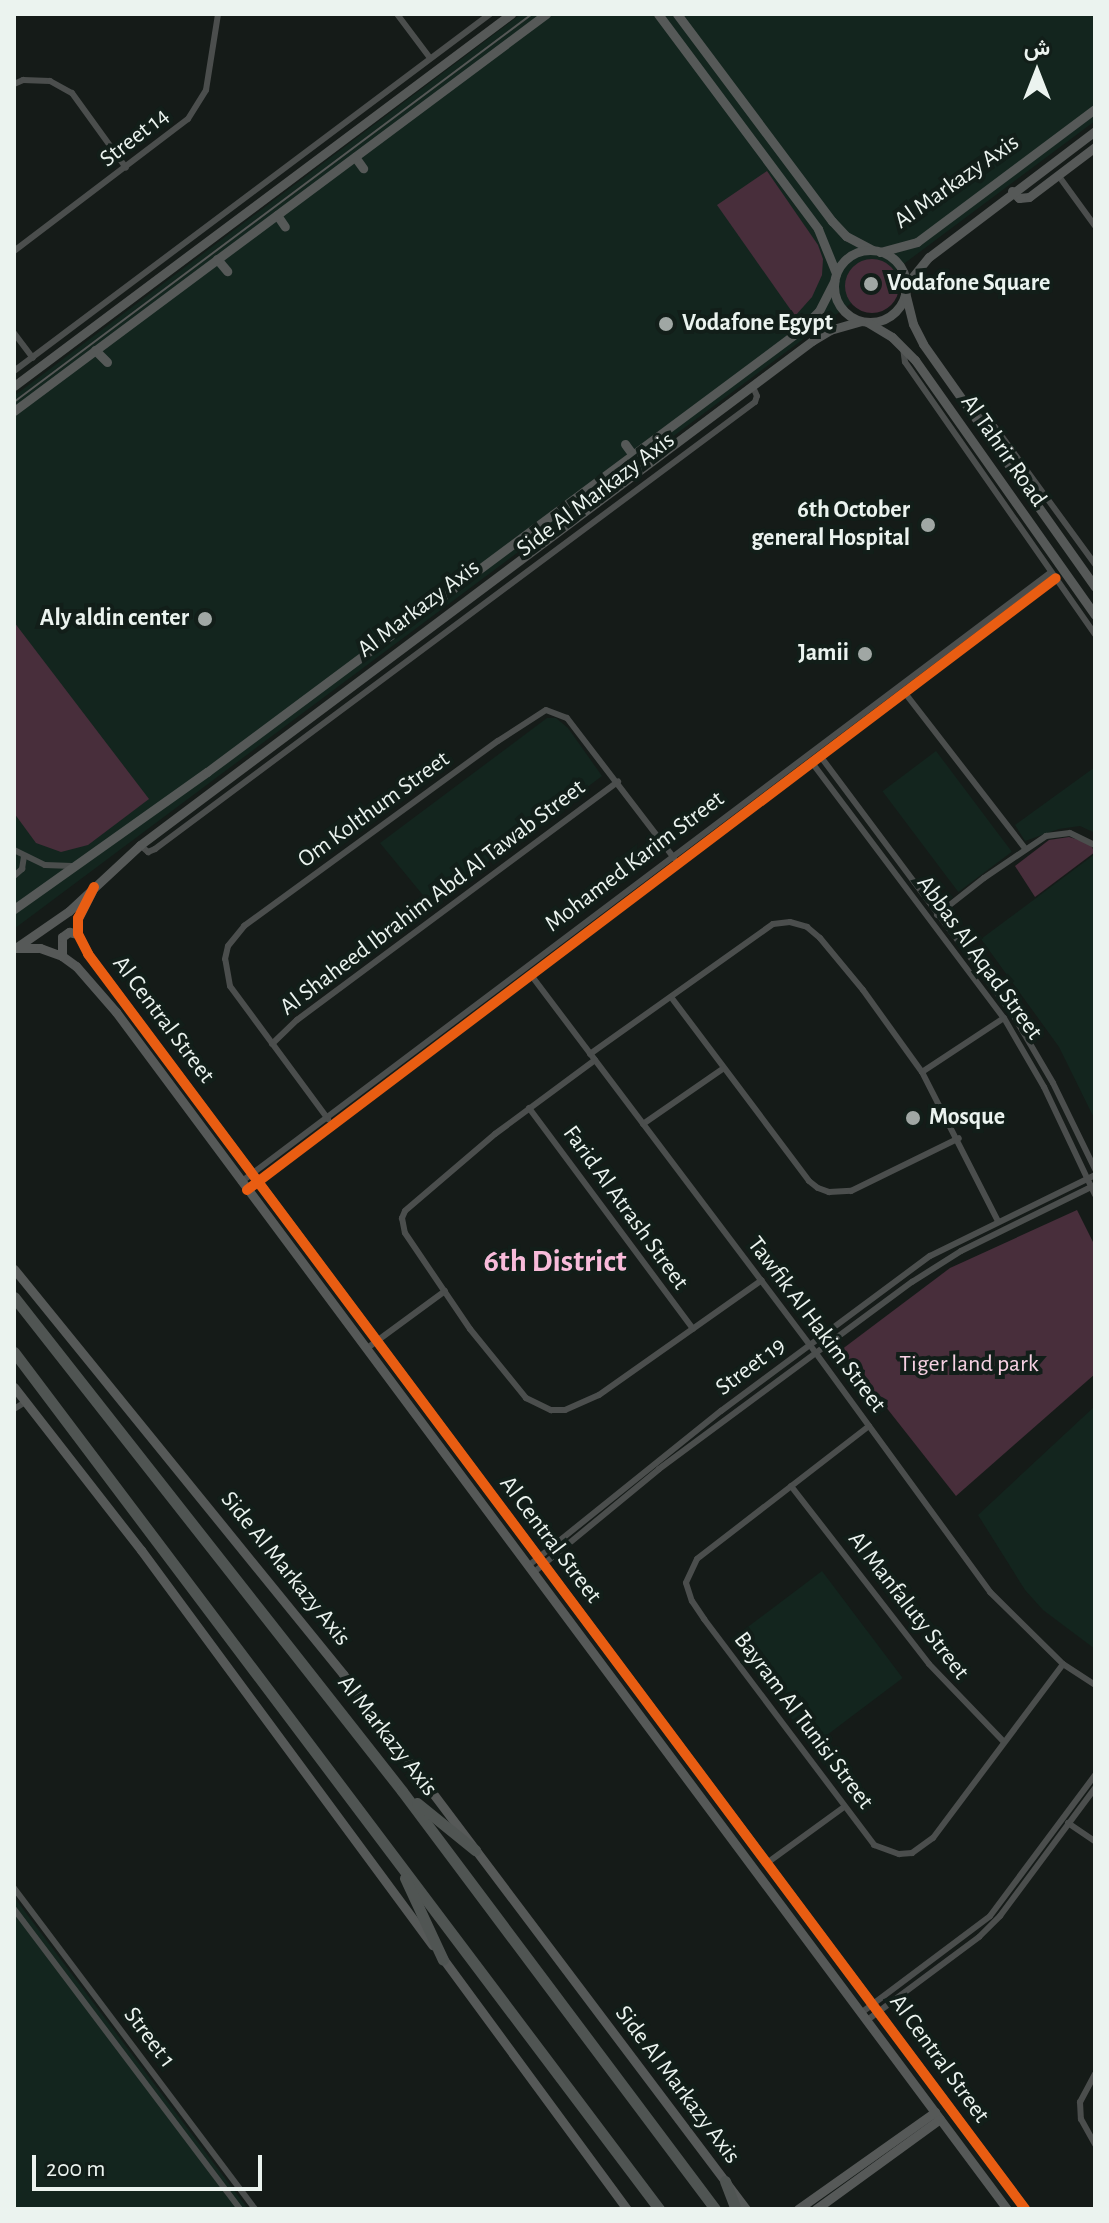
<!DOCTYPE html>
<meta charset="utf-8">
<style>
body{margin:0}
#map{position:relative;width:1109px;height:2223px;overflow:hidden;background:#151b18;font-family:"Alegreya Sans",Vazirmatn,sans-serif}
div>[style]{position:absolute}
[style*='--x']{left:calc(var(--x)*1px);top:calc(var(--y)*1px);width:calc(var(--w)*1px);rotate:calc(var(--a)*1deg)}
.built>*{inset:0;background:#13251e;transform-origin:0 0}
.green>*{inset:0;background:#482e3b}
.round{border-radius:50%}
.street>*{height:6px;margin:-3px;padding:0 3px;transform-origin:3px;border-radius:3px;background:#4b4e4d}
.secondary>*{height:9px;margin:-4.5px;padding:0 4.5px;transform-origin:4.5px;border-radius:4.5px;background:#565958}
.secondary>.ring{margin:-4.5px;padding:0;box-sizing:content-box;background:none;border:9px solid #565958;border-radius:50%}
.highway>*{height:11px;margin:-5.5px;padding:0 5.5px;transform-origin:5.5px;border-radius:5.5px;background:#505553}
.rail>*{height:2px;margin:-1px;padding:0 1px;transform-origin:1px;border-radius:1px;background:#555756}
.cycleway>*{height:10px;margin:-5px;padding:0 5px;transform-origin:5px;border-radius:5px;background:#e95d12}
.dots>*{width:22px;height:22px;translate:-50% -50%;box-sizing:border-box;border:4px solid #121e19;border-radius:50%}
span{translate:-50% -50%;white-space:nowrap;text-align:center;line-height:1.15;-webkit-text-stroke:8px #121e19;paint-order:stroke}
.street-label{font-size:24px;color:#ebf3ef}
.poi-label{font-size:24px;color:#ebf3ef;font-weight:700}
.left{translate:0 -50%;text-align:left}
.right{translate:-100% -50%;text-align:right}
.park-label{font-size:24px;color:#f7d1e3}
.district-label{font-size:32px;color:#f8bbda;font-weight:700}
.frame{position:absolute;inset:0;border:16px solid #ebf3ef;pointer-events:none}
.north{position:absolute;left:997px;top:32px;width:80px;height:80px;-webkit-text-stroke:6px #121e19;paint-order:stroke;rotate:0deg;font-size:22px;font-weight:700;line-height:32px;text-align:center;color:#ebf3ef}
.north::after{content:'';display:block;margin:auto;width:28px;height:36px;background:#ebf3ef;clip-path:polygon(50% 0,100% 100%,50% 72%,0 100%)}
.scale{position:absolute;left:32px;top:2155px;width:230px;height:36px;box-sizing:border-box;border:4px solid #ebf3ef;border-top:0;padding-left:10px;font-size:24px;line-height:28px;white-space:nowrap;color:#ebf3ef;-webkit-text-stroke:6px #121e19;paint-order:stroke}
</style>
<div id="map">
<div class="built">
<i style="clip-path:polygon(521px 14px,1095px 14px,1095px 121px,14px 929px,14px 396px)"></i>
<i style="clip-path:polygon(547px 718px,556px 718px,568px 728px,602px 776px,431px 905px,380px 843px)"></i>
<i style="left:936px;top:751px;width:126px;height:67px;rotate:53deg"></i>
<i style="clip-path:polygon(1095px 767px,1095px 833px,1080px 826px,1059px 829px,1025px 841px,1015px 825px)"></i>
<i style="clip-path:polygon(1095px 854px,1095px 1120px,1059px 1047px,981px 939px)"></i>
<i style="clip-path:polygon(1095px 1406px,1095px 1649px,1043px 1610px,1025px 1590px,978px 1515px)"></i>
<i style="left:822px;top:1571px;width:134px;height:113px;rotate:53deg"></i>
<i style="clip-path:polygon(14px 1897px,248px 2209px,14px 2209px)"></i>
</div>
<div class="green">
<i style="clip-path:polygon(767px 171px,818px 245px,823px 259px,822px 275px,812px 297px,795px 316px,717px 205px)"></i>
<i class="round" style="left:845px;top:259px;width:54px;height:54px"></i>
<i style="clip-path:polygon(14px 622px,149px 799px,88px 845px,61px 852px,36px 843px,14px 813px)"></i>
<i style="clip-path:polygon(1069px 837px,1089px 843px,1095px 852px,1035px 897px,1015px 866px,1049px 840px)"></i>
<i style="clip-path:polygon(1077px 1210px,1095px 1246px,1095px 1374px,956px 1496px,841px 1350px,950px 1268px)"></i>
</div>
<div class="street">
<i style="--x:397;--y:14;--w:55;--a:53.1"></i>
<i style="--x:14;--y:84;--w:10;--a:-24"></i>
<i style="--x:23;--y:80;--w:27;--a:2"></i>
<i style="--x:50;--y:81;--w:25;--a:29"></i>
<i style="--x:72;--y:93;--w:92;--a:54.2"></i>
<i style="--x:1058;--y:175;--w:63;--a:54"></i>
<i style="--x:14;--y:251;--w:218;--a:-37.2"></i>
<i style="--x:188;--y:119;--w:34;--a:-58"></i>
<i style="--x:206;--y:90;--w:77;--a:-81"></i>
<i style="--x:14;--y:333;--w:31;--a:53"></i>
<i style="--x:903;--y:348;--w:14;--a:82"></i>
<i style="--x:905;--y:362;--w:332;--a:55.1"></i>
<i style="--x:14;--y:371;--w:595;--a:-36.87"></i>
<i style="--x:973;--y:414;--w:13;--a:18"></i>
<i style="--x:985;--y:418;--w:13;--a:42"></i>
<i style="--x:995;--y:427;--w:170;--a:53.9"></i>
<i style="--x:905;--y:693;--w:196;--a:52.3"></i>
<i style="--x:821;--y:757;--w:319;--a:53.3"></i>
<i style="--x:1012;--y:1013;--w:81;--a:59.6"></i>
<i style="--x:1053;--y:1083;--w:96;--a:64"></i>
<i style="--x:813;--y:764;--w:318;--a:53.1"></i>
<i style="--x:1004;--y:1018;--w:80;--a:59.9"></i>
<i style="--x:1044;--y:1087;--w:119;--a:64.7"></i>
<i style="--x:140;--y:845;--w:11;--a:41"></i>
<i style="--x:148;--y:852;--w:8;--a:-23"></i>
<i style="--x:155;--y:849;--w:748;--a:-36.69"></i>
<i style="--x:755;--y:402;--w:6;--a:-72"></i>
<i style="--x:757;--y:396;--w:10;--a:-114"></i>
<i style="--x:14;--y:850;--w:34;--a:26"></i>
<i style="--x:45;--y:865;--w:27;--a:2"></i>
<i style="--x:14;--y:876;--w:11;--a:-41"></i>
<i style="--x:22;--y:869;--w:12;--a:-81"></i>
<i style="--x:937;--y:915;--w:60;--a:-38.2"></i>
<i style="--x:984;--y:878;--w:75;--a:-34.1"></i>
<i style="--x:1046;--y:836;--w:24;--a:-7"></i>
<i style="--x:1070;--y:833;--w:28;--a:26"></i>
<i style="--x:531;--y:975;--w:463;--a:53"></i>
<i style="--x:810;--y:1345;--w:306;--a:53.9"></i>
<i style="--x:990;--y:1592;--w:103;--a:44.6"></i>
<i style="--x:1063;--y:1664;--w:38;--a:33"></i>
<i style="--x:671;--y:997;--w:230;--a:53.1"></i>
<i style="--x:809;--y:1181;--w:11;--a:38"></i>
<i style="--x:818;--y:1188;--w:12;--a:20"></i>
<i style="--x:829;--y:1192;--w:22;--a:-3"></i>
<i style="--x:851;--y:1191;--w:120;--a:-26.1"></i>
<i style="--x:272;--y:1044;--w:35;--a:-44"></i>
<i style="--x:297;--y:1020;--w:400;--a:-36.6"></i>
<i style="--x:590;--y:1054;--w:224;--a:-35.4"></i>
<i style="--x:773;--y:924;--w:17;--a:-7"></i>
<i style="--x:790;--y:922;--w:18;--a:16"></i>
<i style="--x:807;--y:927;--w:17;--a:40"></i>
<i style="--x:820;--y:938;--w:67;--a:50.4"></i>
<i style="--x:863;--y:990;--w:101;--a:54.3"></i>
<i style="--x:922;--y:1072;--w:167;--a:63"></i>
<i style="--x:595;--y:1060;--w:124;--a:143.5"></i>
<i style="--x:495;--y:1134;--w:118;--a:139.5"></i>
<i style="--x:405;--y:1211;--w:8;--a:113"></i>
<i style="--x:402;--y:1218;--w:15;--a:79"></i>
<i style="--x:405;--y:1233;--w:116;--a:55.9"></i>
<i style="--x:470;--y:1329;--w:89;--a:50.9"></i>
<i style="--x:526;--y:1398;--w:28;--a:26"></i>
<i style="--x:551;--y:1410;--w:14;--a:0"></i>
<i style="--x:565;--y:1410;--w:37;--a:-24"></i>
<i style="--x:599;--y:1395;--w:199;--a:-35.2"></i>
<i style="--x:922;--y:1072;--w:98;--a:-33.4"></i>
<i style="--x:529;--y:1108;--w:275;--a:53.4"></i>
<i style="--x:328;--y:1119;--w:165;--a:-126.4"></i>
<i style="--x:230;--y:986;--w:27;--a:-100"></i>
<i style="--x:225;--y:959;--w:13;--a:-77"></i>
<i style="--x:228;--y:946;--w:26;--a:-51"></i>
<i style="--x:244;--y:926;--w:314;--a:-36.1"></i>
<i style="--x:498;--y:741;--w:57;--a:-32.9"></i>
<i style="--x:546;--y:710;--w:22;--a:21"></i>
<i style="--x:567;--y:718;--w:176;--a:52.6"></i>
<i style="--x:643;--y:1124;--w:98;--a:-34.7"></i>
<i style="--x:241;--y:1182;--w:1014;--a:-36.98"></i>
<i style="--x:247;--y:1190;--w:1014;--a:-37.11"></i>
<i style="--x:366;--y:1349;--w:98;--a:-36.3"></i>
<i style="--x:14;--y:1409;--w:13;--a:-32"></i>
<i style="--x:869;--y:1426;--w:217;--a:142.3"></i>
<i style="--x:697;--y:1559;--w:26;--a:115"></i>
<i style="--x:686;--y:1583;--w:19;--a:72"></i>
<i style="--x:692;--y:1601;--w:22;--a:56"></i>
<i style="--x:704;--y:1619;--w:283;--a:53"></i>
<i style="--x:874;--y:1845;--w:27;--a:20"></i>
<i style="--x:899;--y:1854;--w:13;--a:-4"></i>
<i style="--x:912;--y:1853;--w:26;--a:-36"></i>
<i style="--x:933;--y:1838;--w:217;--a:-53.2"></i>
<i style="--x:791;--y:1486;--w:225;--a:52.2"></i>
<i style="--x:929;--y:1664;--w:108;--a:46.1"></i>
<i style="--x:528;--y:1566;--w:248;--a:-38.8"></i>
<i style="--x:721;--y:1411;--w:260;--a:-36.6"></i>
<i style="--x:930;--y:1256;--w:184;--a:-26.1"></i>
<i style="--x:533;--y:1573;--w:163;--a:-39.5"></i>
<i style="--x:659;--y:1469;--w:315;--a:-36.5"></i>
<i style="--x:912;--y:1282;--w:58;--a:-32.3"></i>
<i style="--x:961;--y:1251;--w:149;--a:-26.2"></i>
<i style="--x:1068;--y:1823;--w:32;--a:34"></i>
<i style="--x:767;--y:1863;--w:95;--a:-36"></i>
<i style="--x:14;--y:1888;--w:401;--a:53.1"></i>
<i style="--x:14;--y:1909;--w:376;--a:53"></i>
<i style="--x:861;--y:2013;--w:161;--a:-36.9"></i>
<i style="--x:990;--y:1916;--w:176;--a:-53.3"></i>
<i style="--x:866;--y:2021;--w:141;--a:-36.6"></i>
<i style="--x:979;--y:1937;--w:30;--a:-45"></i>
<i style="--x:1000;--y:1916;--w:159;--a:-53.4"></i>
<i style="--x:1095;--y:2074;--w:32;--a:118"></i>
<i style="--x:1080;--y:2102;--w:17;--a:87"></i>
<i style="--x:1081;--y:2119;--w:29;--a:61"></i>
</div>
<div class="secondary">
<i style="--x:658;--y:14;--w:268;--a:53.3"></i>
<i style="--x:818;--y:229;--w:48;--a:67.8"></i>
<i style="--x:677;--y:14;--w:259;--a:53.2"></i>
<i style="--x:832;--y:221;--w:21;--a:47"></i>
<i style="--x:846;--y:236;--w:30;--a:28"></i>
<i style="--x:355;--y:157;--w:14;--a:54"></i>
<i style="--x:1012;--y:191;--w:10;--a:45"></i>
<i style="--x:1019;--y:198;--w:10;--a:-6"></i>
<i style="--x:1029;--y:197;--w:83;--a:-37.1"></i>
<i style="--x:277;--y:215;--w:14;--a:56"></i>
<i class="ring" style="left:834px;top:250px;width:63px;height:63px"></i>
<i style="--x:880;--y:252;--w:38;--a:-15"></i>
<i style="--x:917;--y:242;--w:222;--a:-36.8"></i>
<i style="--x:217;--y:259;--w:16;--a:50"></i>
<i style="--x:906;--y:285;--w:36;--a:-51"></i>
<i style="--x:929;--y:257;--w:208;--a:-37.2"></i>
<i style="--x:905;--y:292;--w:33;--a:76"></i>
<i style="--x:913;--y:324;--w:22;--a:63"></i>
<i style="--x:923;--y:344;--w:298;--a:54.7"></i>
<i style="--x:867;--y:322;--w:29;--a:31"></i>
<i style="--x:892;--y:337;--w:33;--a:45"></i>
<i style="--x:915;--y:360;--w:312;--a:54.8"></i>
<i style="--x:95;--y:350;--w:17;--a:45"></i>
<i style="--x:14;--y:386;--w:621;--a:-36.81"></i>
<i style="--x:14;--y:411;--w:664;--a:-36.73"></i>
<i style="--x:625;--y:444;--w:14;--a:54"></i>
<i style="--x:94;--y:887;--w:35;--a:117"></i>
<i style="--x:78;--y:918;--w:16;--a:90"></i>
<i style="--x:78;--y:934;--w:22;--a:63"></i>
<i style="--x:88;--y:954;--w:1566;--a:53.25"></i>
<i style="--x:14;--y:909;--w:237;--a:-35.4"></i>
<i style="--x:207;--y:772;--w:738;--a:-36.68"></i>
<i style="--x:799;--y:331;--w:28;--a:-45"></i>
<i style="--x:819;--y:311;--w:34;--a:-63"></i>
<i style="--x:17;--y:947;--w:63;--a:-34.7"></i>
<i style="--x:69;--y:911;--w:97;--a:-42.9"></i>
<i style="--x:140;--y:845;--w:840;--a:-36.87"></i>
<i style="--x:812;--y:341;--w:21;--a:-31"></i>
<i style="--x:830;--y:330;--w:32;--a:-16"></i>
<i style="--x:15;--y:948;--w:25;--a:0"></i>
<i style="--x:40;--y:948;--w:23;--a:20"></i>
<i style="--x:62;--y:956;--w:17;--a:36"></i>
<i style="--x:76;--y:966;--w:61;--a:49"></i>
<i style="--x:116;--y:1012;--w:1492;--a:53.34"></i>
<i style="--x:62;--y:956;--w:19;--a:-90"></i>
<i style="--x:62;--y:937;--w:9;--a:-36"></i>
<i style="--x:69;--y:932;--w:9;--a:13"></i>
<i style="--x:14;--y:1269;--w:522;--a:50.91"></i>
<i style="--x:343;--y:1674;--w:670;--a:53.01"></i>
<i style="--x:14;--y:1387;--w:207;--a:52.1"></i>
<i style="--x:141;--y:1550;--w:491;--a:53.6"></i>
<i style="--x:441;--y:1956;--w:314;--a:53.7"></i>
<i style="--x:798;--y:2209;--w:168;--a:-35.3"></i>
<i style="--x:816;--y:2209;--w:153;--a:-36"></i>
</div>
<div class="highway">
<i style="--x:14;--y:1297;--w:628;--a:51.85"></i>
<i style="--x:402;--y:1791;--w:522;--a:53.17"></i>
<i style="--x:14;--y:1352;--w:1073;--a:53.03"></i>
<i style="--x:417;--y:1803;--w:75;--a:39"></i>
<i style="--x:405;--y:1878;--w:90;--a:65.1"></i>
<i style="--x:725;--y:2181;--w:30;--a:69"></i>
</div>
<div class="rail">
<i style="--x:14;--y:402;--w:647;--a:-36.83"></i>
</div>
<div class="cycleway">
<i style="--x:94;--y:887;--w:35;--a:117"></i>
<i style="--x:78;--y:918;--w:16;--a:90"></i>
<i style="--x:78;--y:934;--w:22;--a:63"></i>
<i style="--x:88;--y:954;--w:1566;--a:53.25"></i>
<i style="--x:247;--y:1190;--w:1014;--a:-37.11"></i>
</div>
<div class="dots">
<i style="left:871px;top:284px;background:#a0a7a4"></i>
<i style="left:666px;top:324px;background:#a0a7a4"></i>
<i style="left:928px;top:525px;background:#a0a7a4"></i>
<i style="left:205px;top:619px;background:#a0a7a4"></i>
<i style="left:865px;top:654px;background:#a0a7a4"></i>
<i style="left:913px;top:1118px;background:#a0a7a4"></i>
</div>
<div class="street-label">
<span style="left:135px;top:138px;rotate:-38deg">Street 14</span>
<span style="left:957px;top:182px;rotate:-35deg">Al Markazy Axis</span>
<span style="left:1003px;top:451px;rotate:55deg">Al Tahrir Road</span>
<span style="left:596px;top:495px;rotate:-37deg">Side Al Markazy Axis</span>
<span style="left:419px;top:609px;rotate:-37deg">Al Markazy Axis</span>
<span style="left:374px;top:810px;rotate:-36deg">Om Kolthum Street</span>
<span style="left:635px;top:862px;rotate:-37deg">Mohamed Karim Street</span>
<span style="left:433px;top:898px;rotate:-37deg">Al Shaheed Ibrahim Abd Al Tawab Street</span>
<span style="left:979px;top:958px;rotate:54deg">Abbas Al Aqad Street</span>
<span style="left:163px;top:1020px;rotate:53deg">Al Central Street</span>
<span style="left:625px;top:1208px;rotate:54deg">Farid Al Atrash Street</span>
<span style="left:816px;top:1325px;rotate:53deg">Tawfik Al Hakim Street</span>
<span style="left:751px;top:1367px;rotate:-37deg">Street 19</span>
<span style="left:550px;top:1540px;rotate:53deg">Al Central Street</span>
<span style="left:285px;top:1569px;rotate:51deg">Side Al Markazy Axis</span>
<span style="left:908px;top:1606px;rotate:52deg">Al Manfaluty Street</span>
<span style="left:803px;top:1721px;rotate:53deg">Bayram Al Tunisi Street</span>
<span style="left:387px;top:1736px;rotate:52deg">Al Markazy Axis</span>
<span style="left:149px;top:2038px;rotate:53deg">Street 1</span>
<span style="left:939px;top:2059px;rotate:54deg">Al Central Street</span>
<span style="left:677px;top:2085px;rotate:53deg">Side Al Markazy Axis</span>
</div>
<div class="poi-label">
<span class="left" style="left:887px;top:284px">Vodafone Square</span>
<span class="left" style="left:682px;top:324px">Vodafone Egypt</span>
<span class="right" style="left:910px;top:525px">6th October<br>general Hospital</span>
<span class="right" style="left:189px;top:619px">Aly aldin center</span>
<span class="right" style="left:849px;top:654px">Jamii</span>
<span class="left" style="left:929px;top:1118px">Mosque</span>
</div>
<div class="park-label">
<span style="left:969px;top:1365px">Tiger land park</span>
</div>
<div class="district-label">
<span style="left:555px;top:1261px">6th District</span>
</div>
<div class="frame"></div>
<div class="north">ش</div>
<div class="scale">200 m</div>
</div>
